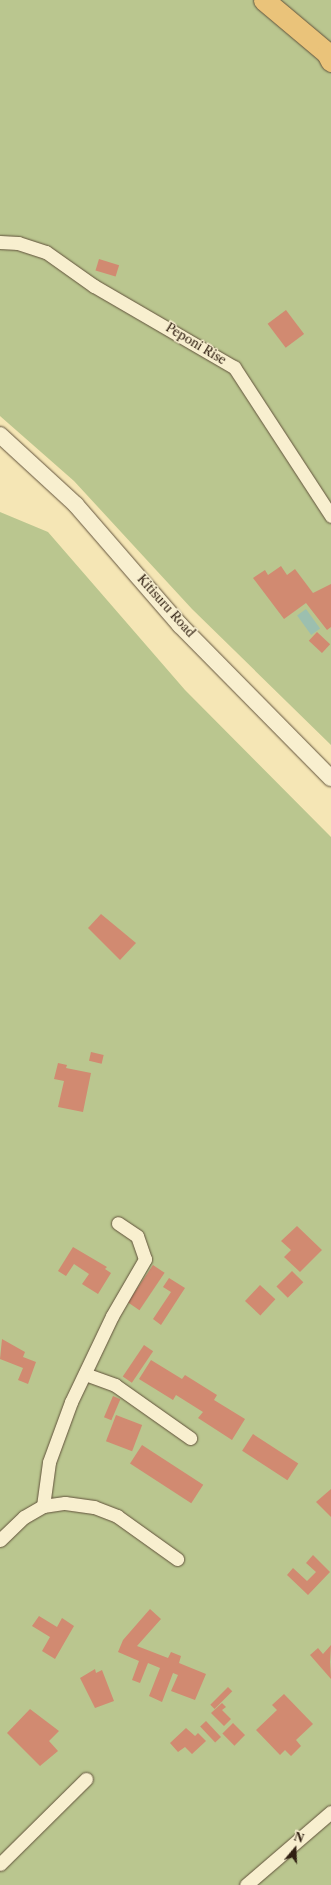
<!DOCTYPE html>
<style>
body{margin:0}
#map{position:relative;width:331px;height:1885px;overflow:hidden;background:#f5e6b5;font-family:"Libre Caslon Text",serif}
div>[style]{position:absolute}
[style*='--x']{left:calc(var(--x)*1px);top:calc(var(--y)*1px);width:calc(var(--w)*1px);rotate:calc(var(--a)*1deg)}
.green>*{inset:0;background:#bac68f}
.water>*{inset:0;background:#9cbfaf;transform-origin:0 0}
.building>*{inset:0;background:#d18a71;transform-origin:0 0}
.roads{filter:drop-shadow(0 0 1px #61523b) drop-shadow(0 0 1px #61523b)}
.minor>*{height:13px;margin:-6.5px;padding:0 6.5px;transform-origin:6.5px;border-radius:6.5px;background:#f8efcf}
.tertiary>*{height:16px;margin:-8px;padding:0 8px;transform-origin:8px;border-radius:8px;background:#f8efcf}
.primary>*{height:21px;margin:-10.5px;padding:0 10.5px;transform-origin:10.5px;border-radius:10.5px;background:#eac37a}
span{translate:-50% -50%;white-space:nowrap;text-align:center;line-height:1.15;-webkit-text-stroke:3px #f8efcf;paint-order:stroke}
.street-label{font-size:12px;color:#302012}
.north{position:absolute;left:275px;top:1829px;width:40px;height:40px;-webkit-text-stroke:3px #f8efcf;paint-order:stroke;rotate:19deg;font-size:11px;font-weight:700;line-height:16px;text-align:center;color:#302012}
.north::after{content:'';display:block;margin:auto;width:14px;height:18px;background:#302012;clip-path:polygon(50% 0,100% 100%,50% 72%,0 100%)}
</style>
<div id="map">
<div class="green">
<i style="clip-path:polygon(0 0,331px 0,331px 745px,192px 609px,74px 481px,0 416px)"></i>
<i style="clip-path:polygon(0 512px,48px 532px,185px 690px,331px 837px,331px 1885px,0 1885px)"></i>
</div>
<div class="water">
<i style="left:306px;top:609px;width:24px;height:11px;rotate:54deg"></i>
</div>
<div class="building">
<i style="left:99px;top:259px;width:21px;height:12px;rotate:17deg"></i>
<i style="left:286px;top:310px;width:30px;height:23px;rotate:53deg"></i>
<i style="clip-path:polygon(281px 566px,287px 575px,295px 569px,313px 593px,331px 584px,331px 627px,327px 630px,306px 603px,284px 619px,253px 578px,265px 570px,268px 575px)"></i>
<i style="left:317px;top:632px;width:18px;height:12px;rotate:43deg"></i>
<i style="clip-path:polygon(101px 914px,136px 943px,120px 960px,88px 928px)"></i>
<i style="left:91px;top:1052px;width:13px;height:9px;rotate:13deg"></i>
<i style="clip-path:polygon(58px 1063px,67px 1065px,66px 1068px,91px 1073px,83px 1112px,58px 1107px,64px 1081px,54px 1079px)"></i>
<i style="clip-path:polygon(297px 1226px,322px 1250px,300px 1272px,284px 1257px,291px 1250px,281px 1241px)"></i>
<i style="clip-path:polygon(73px 1247px,107px 1267px,105px 1269px,111px 1273px,98px 1294px,82px 1284px,89px 1274px,74px 1264px,66px 1276px,58px 1271px)"></i>
<i style="left:153px;top:1265px;width:14px;height:45px;rotate:34deg"></i>
<i style="left:292px;top:1271px;width:16px;height:22px;rotate:45deg"></i>
<i style="clip-path:polygon(169px 1278px,185px 1288px,161px 1325px,153px 1319px,171px 1292px,163px 1287px)"></i>
<i style="left:260px;top:1285px;width:21px;height:22px;rotate:43deg"></i>
<i style="clip-path:polygon(2px 1339px,25px 1352px,23px 1357px,36px 1362px,28px 1384px,18px 1380px,23px 1368px,0 1359px)"></i>
<i style="left:144px;top:1345px;width:11px;height:38px;rotate:34deg"></i>
<i style="clip-path:polygon(151px 1360px,182px 1379px,185px 1375px,217px 1395px,214px 1400px,245px 1419px,232px 1440px,198px 1418px,203px 1412px,176px 1395px,173px 1400px,139px 1379px)"></i>
<i style="left:113px;top:1396px;width:8px;height:23px;rotate:23deg"></i>
<i style="left:116px;top:1415px;width:28px;height:28px;rotate:21deg"></i>
<i style="left:253px;top:1434px;width:54px;height:20px;rotate:33deg"></i>
<i style="left:142px;top:1445px;width:73px;height:22px;rotate:33deg"></i>
<i style="clip-path:polygon(331px 1489px,331px 1517px,316px 1502px)"></i>
<i style="clip-path:polygon(313px 1555px,330px 1572px,308px 1595px,287px 1575px,293px 1568px,307px 1581px,316px 1572px,306px 1563px)"></i>
<i style="clip-path:polygon(150px 1609px,161px 1619px,137px 1646px,168px 1658px,171px 1652px,181px 1656px,179px 1663px,206px 1674px,195px 1700px,171px 1691px,178px 1675px,173px 1673px,162px 1702px,149px 1696px,160px 1668px,148px 1663px,140px 1683px,132px 1680px,139px 1661px,118px 1652px,123px 1640px)"></i>
<i style="clip-path:polygon(39px 1616px,57px 1627px,62px 1618px,74px 1626px,55px 1659px,42px 1651px,50px 1637px,32px 1626px)"></i>
<i style="clip-path:polygon(331px 1645px,330px 1662px,331px 1679px,310px 1655px,318px 1648px,323px 1654px)"></i>
<i style="clip-path:polygon(95px 1669px,96px 1673px,102px 1670px,114px 1701px,95px 1708px,80px 1678px)"></i>
<i style="left:228px;top:1687px;width:6px;height:25px;rotate:45deg"></i>
<i style="clip-path:polygon(284px 1694px,313px 1724px,296px 1740px,301px 1746px,291px 1756px,285px 1750px,280px 1755px,256px 1730px,277px 1710px,272px 1705px)"></i>
<i style="clip-path:polygon(222px 1703px,226px 1707px,222px 1710px,231px 1719px,224px 1726px,211px 1713px)"></i>
<i style="clip-path:polygon(30px 1709px,59px 1731px,49px 1741px,58px 1751px,40px 1766px,7px 1733px)"></i>
<i style="left:206px;top:1721px;width:22px;height:8px;rotate:47deg"></i>
<i style="left:233px;top:1723px;width:17px;height:15px;rotate:45deg"></i>
<i style="clip-path:polygon(186px 1728px,195px 1736px,198px 1733px,206px 1741px,192px 1754px,185px 1747px,178px 1752px,170px 1743px)"></i>
</div>
<div class="roads">
<div class="minor">
<i style="--x:0;--y:242;--w:18;--a:3"></i>
<i style="--x:18;--y:243;--w:29;--a:18"></i>
<i style="--x:46;--y:252;--w:59;--a:35.3"></i>
<i style="--x:94;--y:286;--w:162;--a:30.1"></i>
<i style="--x:234;--y:367;--w:178;--a:56.9"></i>
<i style="--x:85;--y:1374;--w:32;--a:20"></i>
<i style="--x:115;--y:1385;--w:92;--a:35.2"></i>
<i style="--x:43;--y:1506;--w:44;--a:-82.2"></i>
<i style="--x:49;--y:1462;--w:64;--a:-69.9"></i>
<i style="--x:71;--y:1402;--w:95;--a:-64.5"></i>
<i style="--x:112;--y:1316;--w:66;--a:-59.9"></i>
<i style="--x:145;--y:1259;--w:24;--a:-109"></i>
<i style="--x:137;--y:1236;--w:23;--a:-146"></i>
<i style="--x:0;--y:1540;--w:33;--a:-44"></i>
<i style="--x:24;--y:1517;--w:22;--a:-30"></i>
<i style="--x:43;--y:1506;--w:22;--a:-8"></i>
<i style="--x:65;--y:1503;--w:29;--a:8"></i>
<i style="--x:94;--y:1507;--w:25;--a:21"></i>
<i style="--x:117;--y:1516;--w:74;--a:35.6"></i>
<i style="--x:0;--y:1864;--w:121;--a:-44.7"></i>
<i style="--x:246;--y:1885;--w:112;--a:-40.7"></i>
</div>
<div class="tertiary">
<i style="--x:0;--y:435;--w:103;--a:42.6"></i>
<i style="--x:76;--y:505;--w:159;--a:49.1"></i>
<i style="--x:180;--y:625;--w:215;--a:45.4"></i>
</div>
<div class="primary">
<i style="--x:264;--y:0;--w:82;--a:40.1"></i>
<i style="--x:327;--y:53;--w:9;--a:63"></i>
</div>
</div>
<div class="street-label">
<span style="left:196px;top:344px;rotate:31deg">Peponi Rise</span>
<span style="left:166px;top:606px;rotate:48deg">Kitisuru Road</span>
</div>
<div class="north">N</div>
</div>
